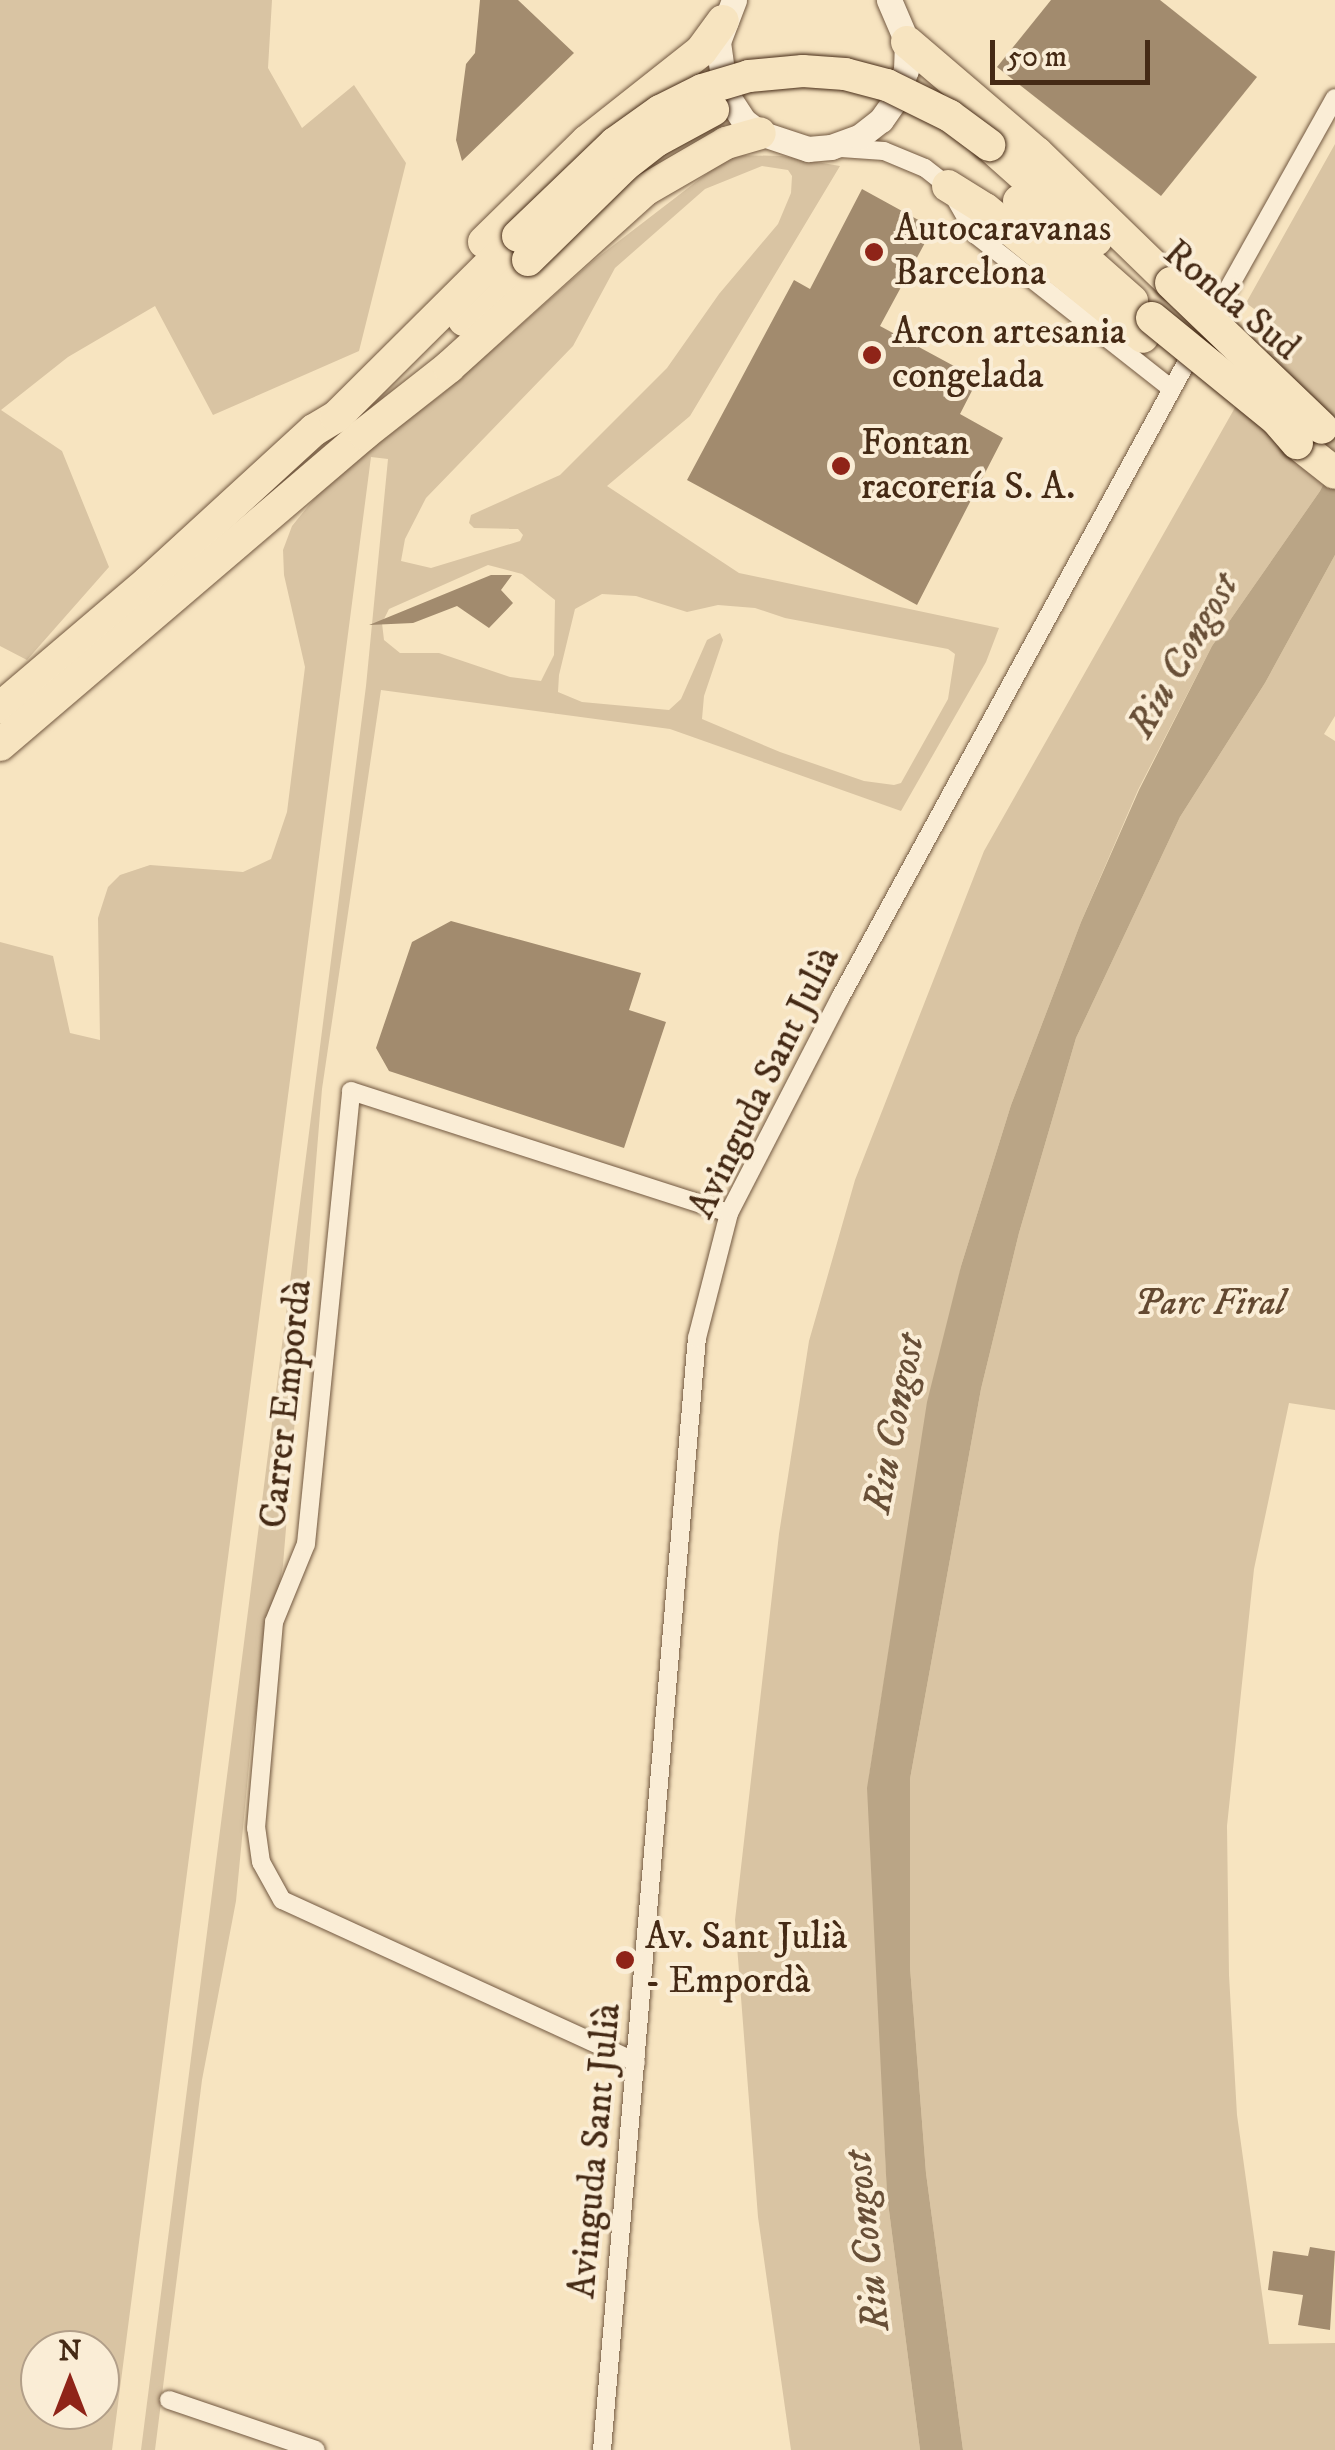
<!DOCTYPE html>
<meta charset="utf-8">
<style>
body{margin:0}
#map{position:relative;width:1335px;height:2450px;overflow:hidden;background:#f7e4c0;font-family:"IM FELL DW Pica",serif}
div>[style]{position:absolute}
[style*='--x']{left:calc(var(--x)*1px);top:calc(var(--y)*1px);width:calc(var(--w)*1px);rotate:calc(var(--a)*1deg)}
.green>*{inset:0;background:#d9c4a3}
.water>*{inset:0;background:#baa586}
.building>*{inset:0;background:#a28b6e}
.roads{filter:drop-shadow(0 0 2px #725840) drop-shadow(0 0 2px #725840)}
.street>*{height:18px;margin:-9px;padding:0 9px;transform-origin:9px;border-radius:9px;background:#faedd6}
.secondary>*{height:25px;margin:-12.5px;padding:0 12.5px;transform-origin:12.5px;border-radius:12.5px;background:#faedd6}
.highway>*{height:32px;margin:-16px;padding:0 16px;transform-origin:16px;border-radius:16px;background:#f7e4c0}
.bridges{filter:drop-shadow(0 0 2px #452a15) drop-shadow(0 0 2px #452a15)}
.highway-bridge>*{height:32px;margin:-16px;padding:0 16px;transform-origin:16px;border-radius:16px;background:#f7e4c0}
.dots>*{width:28px;height:28px;translate:-50% -50%;box-sizing:border-box;border:5px solid #faedd6;border-radius:50%}
span{translate:-50% -50%;white-space:nowrap;text-align:center;line-height:1.15;-webkit-text-stroke:8px #faedd6;paint-order:stroke}
.poi-label{font-size:38px;color:#452a15}
.left{translate:0 -50%;text-align:left}
.street-label{font-size:38px;color:#452a15}
.park-label{font-size:38px;color:#634931;font-style:italic}
.water-label{font-size:40px;color:#684f37;font-style:italic}
.north{position:absolute;left:20px;top:2330px;width:100px;height:100px;box-sizing:border-box;background:#faedd6;border:2px solid #b29f89;border-radius:50%;rotate:0deg;font-size:28px;font-weight:700;line-height:40px;text-align:center;color:#452a15}
.north::after{content:'';display:block;margin:auto;width:35px;height:45px;background:#8f2418;clip-path:polygon(50% 0,100% 100%,50% 72%,0 100%)}
.scale{position:absolute;left:990px;top:40px;width:160px;height:45px;box-sizing:border-box;border:5px solid #452a15;border-top:0;padding-left:12px;font-size:30px;line-height:35px;white-space:nowrap;color:#452a15;-webkit-text-stroke:8px #faedd6;paint-order:stroke}
</style>
<div id="map">
<div class="green">
<i style="clip-path:polygon(0 0,272px 0,268px 68px,302px 128px,354px 85px,406px 163px,359px 351px,213px 415px,155px 306px,68px 357px,1px 410px,62px 451px,109px 567px,27px 660px,0 646px)"></i>
<i style="clip-path:polygon(1335px 144px,1335px 461px,1320px 491px,1212px 646px,1138px 790px,1081px 922px,1011px 1105px,961px 1266px,891px 1637px,869px 1777px,887px 2195px,920px 2450px,791px 2450px,758px 2217px,735px 1920px,779px 1534px,809px 1341px,855px 1180px,984px 851px,1280px 328px,1246px 303px)"></i>
<i style="clip-path:polygon(evenodd,731px 155px,782px 156px,840px 166px,690px 416px,607px 486px,739px 573px,999px 628px,986px 662px,901px 811px,670px 729px,381px 690px,322px 1089px,283px 1565px,252px 1734px,236px 1901px,202px 2080px,155px 2450px,141px 2450px,366px 686px,388px 459px,371px 457px,112px 2450px,0 2450px,0 942px,53px 956px,70px 1033px,100px 1040px,98px 918px,108px 887px,120px 875px,150px 865px,243px 872px,271px 859px,287px 812px,305px 667px,284px 575px,283px 550px,292px 526px,341px 466px,441px 395px,593px 261px,731px 155px,762px 166px,788px 170px,792px 176px,791px 193px,778px 224px,719px 294px,667px 368px,560px 475px,471px 515px,469px 523px,474px 528px,518px 529px,523px 535px,520px 541px,431px 568px,401px 561px,405px 539px,426px 498px,573px 346px,615px 268px,705px 189px,762px 166px,731px 155px,488px 565px,522px 574px,555px 600px,554px 655px,541px 681px,510px 677px,439px 653px,400px 653px,384px 640px,382px 623px,389px 609px,488px 565px,731px 155px,602px 594px,636px 596px,687px 612px,718px 605px,755px 608px,785px 618px,948px 649px,955px 654px,948px 699px,901px 783px,894px 785px,864px 781px,780px 752px,702px 719px,704px 696px,723px 640px,720px 633px,707px 640px,681px 699px,669px 710px,582px 702px,558px 692px,559px 675px,575px 609px,602px 594px,731px 155px,40px 2350px,100px 2350px,100px 2410px,40px 2410px,40px 2350px)"></i>
<i style="clip-path:polygon(1335px 555px,1335px 716px,1324px 734px,1335px 741px,1335px 1410px,1289px 1403px,1254px 1569px,1227px 1826px,1229px 1975px,1237px 2115px,1269px 2344px,1335px 2343px,1335px 2450px,963px 2450px,926px 2173px,910px 1967px,910px 1779px,981px 1389px,1019px 1233px,1076px 1038px,1180px 817px,1265px 683px)"></i>
</div>
<div class="water">
<i style="clip-path:polygon(1335px 461px,1335px 555px,1265px 683px,1180px 817px,1076px 1038px,1019px 1233px,981px 1389px,910px 1779px,910px 1967px,926px 2173px,963px 2450px,920px 2450px,887px 2195px,867px 1788px,927px 1402px,961px 1266px,1011px 1105px,1081px 922px,1139px 790px,1212px 646px,1320px 491px)"></i>
</div>
<div class="building">
<i style="clip-path:polygon(480px 0,518px 0,574px 53px,462px 161px,456px 140px,466px 64px,475px 53px)"></i>
<i style="clip-path:polygon(1051px 0,1160px 0,1257px 77px,1161px 196px,997px 67px)"></i>
<i style="clip-path:polygon(862px 189px,933px 228px,880px 326px,978px 379px,960px 414px,1003px 438px,917px 605px,687px 480px,794px 280px,810px 289px)"></i>
<i style="clip-path:polygon(491px 575px,512px 575px,501px 590px,513px 603px,489px 628px,457px 606px,413px 623px,369px 625px)"></i>
<i style="clip-path:polygon(451px 921px,641px 973px,629px 1010px,666px 1022px,624px 1148px,389px 1071px,376px 1048px,412px 942px)"></i>
<i style="clip-path:polygon(1310px 2247px,1335px 2251px,1330px 2330px,1298px 2325px,1303px 2295px,1268px 2290px,1273px 2251px,1308px 2256px)"></i>
</div>
<div class="roads">
<div class="street">
<i style="--x:841;--y:148;--w:43;--a:4"></i>
<i style="--x:884;--y:151;--w:44;--a:22.5"></i>
<i style="--x:925;--y:168;--w:29;--a:38"></i>
<i style="--x:948;--y:186;--w:56;--a:60.3"></i>
<i style="--x:976;--y:235;--w:249;--a:38.2"></i>
<i style="--x:1208;--y:325;--w:260;--a:-60.8"></i>
<i style="--x:636;--y:2062;--w:389;--a:-155.4"></i>
<i style="--x:282;--y:1900;--w:43;--a:-118.9"></i>
<i style="--x:261;--y:1862;--w:34;--a:-98"></i>
<i style="--x:256;--y:1828;--w:207;--a:-85"></i>
<i style="--x:274;--y:1622;--w:84;--a:-67.7"></i>
<i style="--x:306;--y:1544;--w:455;--a:-84.3"></i>
<i style="--x:351;--y:1091;--w:397;--a:17.9"></i>
<i style="--x:169;--y:2400;--w:155;--a:18.8"></i>
<i style="--x:602;--y:2450;--w:1116;--a:-85.12"></i>
<i style="--x:697;--y:1338;--w:129;--a:-75.6"></i>
<i style="--x:729;--y:1213;--w:242;--a:-62.7"></i>
<i style="--x:840;--y:998;--w:742;--a:-61.4"></i>
</div>
<div class="secondary">
<i style="--x:734;--y:0;--w:45;--a:110.9"></i>
<i style="--x:718;--y:42;--w:50;--a:82"></i>
<i style="--x:725;--y:92;--w:35;--a:57"></i>
<i style="--x:744;--y:121;--w:20;--a:37"></i>
<i style="--x:760;--y:133;--w:51;--a:18.4"></i>
<i style="--x:808;--y:149;--w:23;--a:-5"></i>
<i style="--x:831;--y:147;--w:30;--a:-20"></i>
<i style="--x:859;--y:137;--w:28;--a:-38"></i>
<i style="--x:881;--y:120;--w:28;--a:-55"></i>
<i style="--x:897;--y:97;--w:28;--a:-72"></i>
<i style="--x:906;--y:70;--w:28;--a:-88"></i>
<i style="--x:907;--y:42;--w:46;--a:-113.2"></i>
</div>
<div class="highway">
<i style="--x:907;--y:42;--w:171;--a:40.5"></i>
<i style="--x:1037;--y:153;--w:187;--a:44.1"></i>
<i style="--x:989;--y:145;--w:143;--a:41.6"></i>
<i style="--x:948;--y:186;--w:44;--a:31.9"></i>
<i style="--x:985;--y:209;--w:203;--a:39"></i>
<i style="--x:1019;--y:201;--w:151;--a:41.5"></i>
<i style="--x:484;--y:242;--w:144;--a:-44.4"></i>
<i style="--x:587;--y:141;--w:145;--a:-38.3"></i>
<i style="--x:701;--y:51;--w:37;--a:-54"></i>
<i style="--x:464;--y:320;--w:88;--a:-43.2"></i>
<i style="--x:1297;--y:443;--w:48;--a:38.3"></i>
<i style="--x:0;--y:708;--w:194;--a:-40.4"></i>
<i style="--x:148;--y:582;--w:225;--a:-42.5"></i>
<i style="--x:314;--y:430;--w:26;--a:-31"></i>
<i style="--x:336;--y:417;--w:257;--a:-44.8"></i>
<i style="--x:0;--y:745;--w:479;--a:-40.5"></i>
<i style="--x:364;--y:434;--w:108;--a:-38.2"></i>
<i style="--x:449;--y:367;--w:264;--a:-42.1"></i>
<i style="--x:645;--y:190;--w:94;--a:-30.1"></i>
<i style="--x:726;--y:143;--w:35;--a:-16"></i>
</div>
</div>
<div class="bridges">
<div class="highway-bridge">
<i style="--x:518;--y:236;--w:134;--a:-43.8"></i>
<i style="--x:615;--y:143;--w:55;--a:-35.4"></i>
<i style="--x:660;--y:111;--w:47;--a:-26.6"></i>
<i style="--x:702;--y:90;--w:49;--a:-16.6"></i>
<i style="--x:749;--y:76;--w:54;--a:-5.3"></i>
<i style="--x:803;--y:71;--w:42;--a:4.1"></i>
<i style="--x:845;--y:74;--w:43;--a:14.7"></i>
<i style="--x:887;--y:85;--w:70;--a:26.2"></i>
<i style="--x:950;--y:116;--w:49;--a:36.6"></i>
<i style="--x:528;--y:260;--w:134;--a:-44.4"></i>
<i style="--x:624;--y:166;--w:41;--a:-38"></i>
<i style="--x:656;--y:141;--w:65;--a:-28.5"></i>
<i style="--x:1171;--y:283;--w:209;--a:43.8"></i>
<i style="--x:1152;--y:318;--w:160;--a:39.2"></i>
<i style="--x:1276;--y:419;--w:32;--a:49"></i>
</div>
</div>
<div class="dots">
<i style="left:874px;top:252px;background:#8f2418"></i>
<i style="left:872px;top:355px;background:#8f2418"></i>
<i style="left:841px;top:466px;background:#8f2418"></i>
<i style="left:625px;top:1960px;background:#8f2418"></i>
</div>
<div class="poi-label">
<span class="left" style="left:894px;top:252px">Autocaravanas<br>Barcelona</span>
<span class="left" style="left:892px;top:355px">Arcon artesania<br>congelada</span>
<span class="left" style="left:861px;top:466px">Fontan<br>racorería S. A.</span>
<span class="left" style="left:645px;top:1960px">Av. Sant Julià<br>- Empordà</span>
</div>
<div class="street-label">
<span style="left:1231px;top:301px;rotate:40deg">Ronda Sud</span>
<span style="left:765px;top:1083px;rotate:-64deg">Avinguda Sant Julià</span>
<span style="left:287px;top:1404px;rotate:-84deg">Carrer Empordà</span>
<span style="left:596px;top:2151px;rotate:-85deg">Avinguda Sant Julià</span>
</div>
<div class="park-label">
<span style="left:1210px;top:1304px">Parc Firal</span>
</div>
<div class="water-label">
<span style="left:1184px;top:656px;rotate:-60deg">Riu Congost</span>
<span style="left:895px;top:1424px;rotate:-79deg">Riu Congost</span>
<span style="left:868px;top:2241px;rotate:-96deg">Riu Congost</span>
</div>
<div class="north">N</div>
<div class="scale">50 m</div>
</div>
